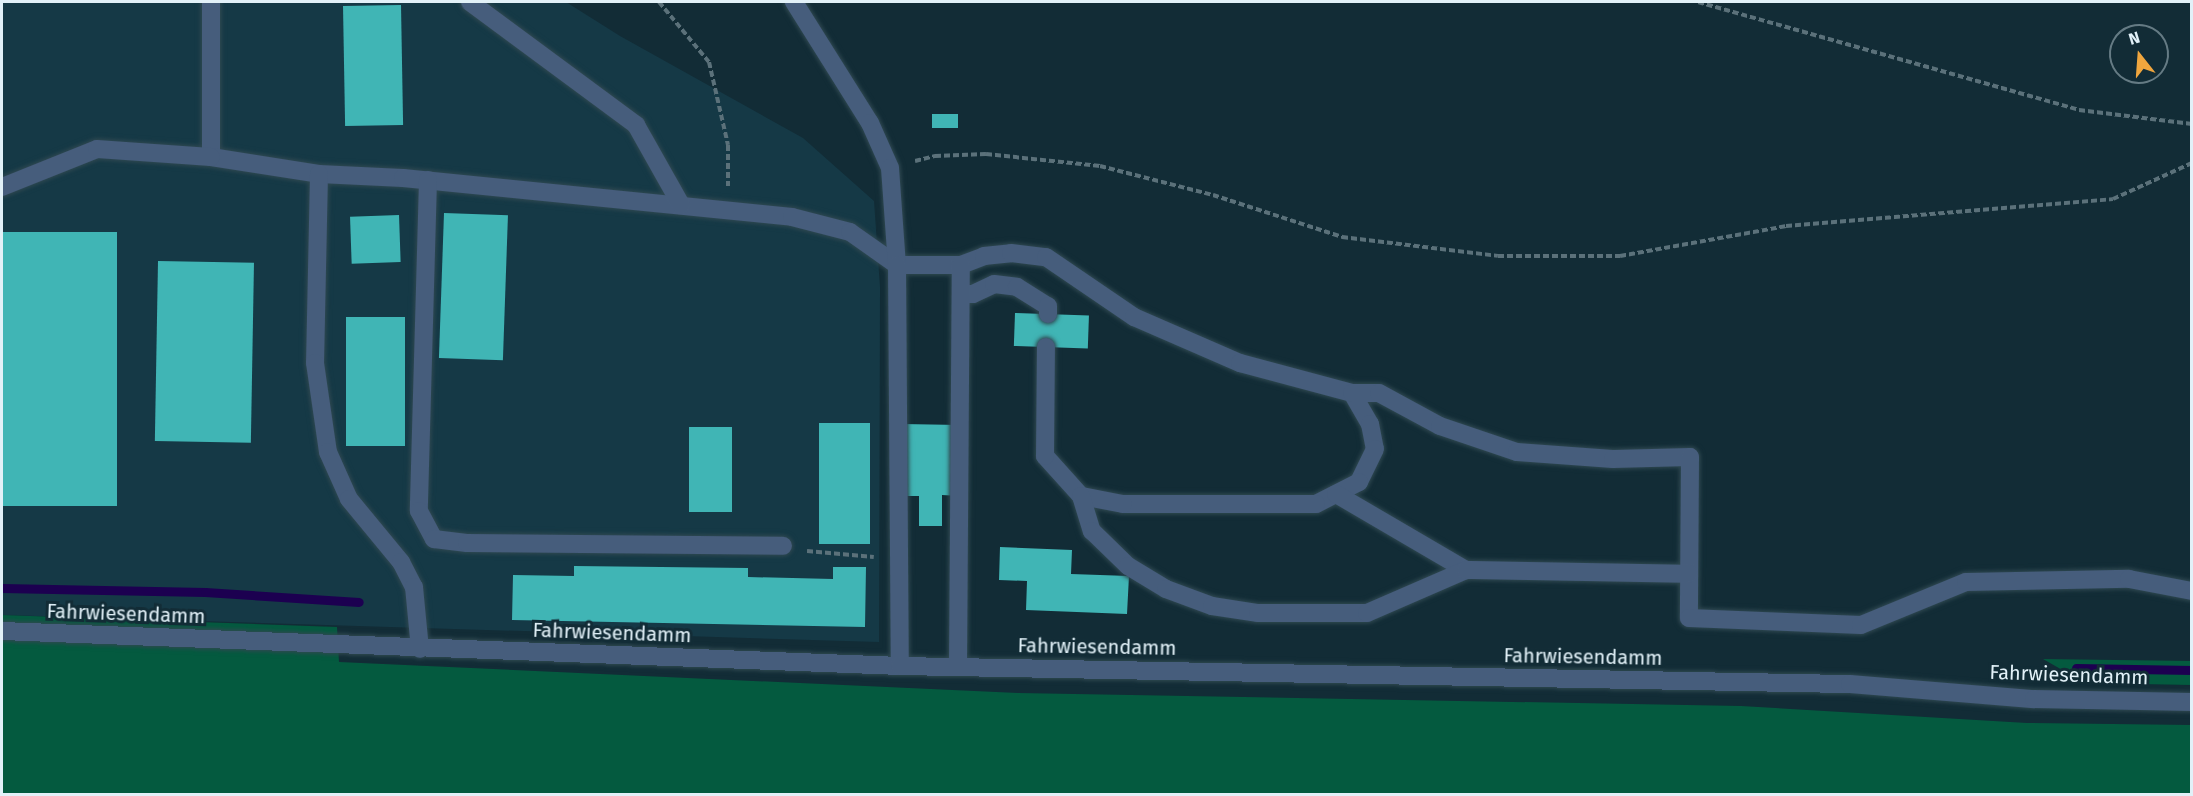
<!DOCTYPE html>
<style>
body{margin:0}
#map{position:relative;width:2193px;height:796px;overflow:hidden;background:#122c36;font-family:"Fira Sans",sans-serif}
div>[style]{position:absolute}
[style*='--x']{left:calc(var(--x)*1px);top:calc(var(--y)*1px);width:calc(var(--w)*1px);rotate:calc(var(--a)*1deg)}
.built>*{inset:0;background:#153946}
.green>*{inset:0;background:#045a3f}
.stream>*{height:9px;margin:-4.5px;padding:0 4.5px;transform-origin:4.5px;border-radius:4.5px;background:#1c0050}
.building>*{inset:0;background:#40b5b5;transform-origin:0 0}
.path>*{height:4px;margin-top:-2px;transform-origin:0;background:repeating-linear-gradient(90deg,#5b717a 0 6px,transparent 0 9px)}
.roads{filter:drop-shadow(0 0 2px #2f4851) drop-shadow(0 0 2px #2f4851)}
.service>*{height:18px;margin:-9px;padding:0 9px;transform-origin:9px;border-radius:9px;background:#465d7c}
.minor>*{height:18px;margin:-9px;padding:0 9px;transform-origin:9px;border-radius:9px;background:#465d7c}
span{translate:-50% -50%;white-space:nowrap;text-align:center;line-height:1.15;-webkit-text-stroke:6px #122c36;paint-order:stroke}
.street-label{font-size:20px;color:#e2f1f8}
.frame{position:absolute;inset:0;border:3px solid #e2f1f8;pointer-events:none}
.north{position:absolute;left:2109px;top:24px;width:60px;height:60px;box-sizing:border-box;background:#122c36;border:2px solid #657b84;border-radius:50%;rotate:343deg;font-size:16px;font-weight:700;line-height:24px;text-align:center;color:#e2f1f8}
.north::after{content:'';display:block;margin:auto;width:21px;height:27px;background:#f0a63e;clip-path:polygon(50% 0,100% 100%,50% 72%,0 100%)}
</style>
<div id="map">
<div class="built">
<i style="clip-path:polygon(2px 2px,566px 2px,620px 36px,803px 138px,874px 201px,880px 287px,879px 642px,2px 615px)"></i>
</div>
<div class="green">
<i style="clip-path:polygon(2px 615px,337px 627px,339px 662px,1018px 693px,1741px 706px,2027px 723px,2192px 725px,2191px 794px,2px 794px)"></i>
<i style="clip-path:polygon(2043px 659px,2191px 661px,2191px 685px,2085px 683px)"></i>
</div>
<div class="stream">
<i style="--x:2;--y:588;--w:203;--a:1.1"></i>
<i style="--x:205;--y:592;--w:154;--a:3.7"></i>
<i style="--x:2076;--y:668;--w:116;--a:1"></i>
</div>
<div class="building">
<i style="left:401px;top:5px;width:120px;height:58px;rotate:89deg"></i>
<i style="left:958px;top:114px;width:14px;height:26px;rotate:90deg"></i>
<i style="left:444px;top:213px;width:64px;height:145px;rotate:2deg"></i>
<i style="left:399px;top:215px;width:47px;height:49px;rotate:88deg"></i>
<i style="left:2px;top:232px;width:115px;height:274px"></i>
<i style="left:158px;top:261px;width:96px;height:180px;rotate:1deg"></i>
<i style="left:1015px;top:313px;width:74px;height:33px;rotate:2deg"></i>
<i style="left:346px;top:317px;width:59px;height:129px"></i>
<i style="left:819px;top:423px;width:51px;height:121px"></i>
<i style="clip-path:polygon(902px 424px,960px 425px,960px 496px,942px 495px,942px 526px,919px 526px,919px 496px,902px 496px)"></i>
<i style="left:689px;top:427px;width:43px;height:85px"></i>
<i style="clip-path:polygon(1000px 547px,1072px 550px,1071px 574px,1129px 576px,1127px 614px,1026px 610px,1027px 581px,999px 580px)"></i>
<i style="clip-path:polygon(574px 566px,748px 568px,748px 577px,833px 579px,833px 567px,866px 567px,865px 627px,512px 620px,513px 575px,574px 576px)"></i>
</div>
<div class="path">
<i style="--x:659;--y:2;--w:78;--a:50.2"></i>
<i style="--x:709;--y:62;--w:85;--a:77.1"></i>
<i style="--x:728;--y:145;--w:41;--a:90"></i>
<i style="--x:1698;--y:2;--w:396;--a:15.8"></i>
<i style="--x:2079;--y:110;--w:114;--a:7.1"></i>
<i style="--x:915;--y:161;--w:21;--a:-14"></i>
<i style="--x:935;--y:156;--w:51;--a:-2.2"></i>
<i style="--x:986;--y:154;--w:115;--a:6"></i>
<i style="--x:1100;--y:166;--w:117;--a:14.4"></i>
<i style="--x:1213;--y:195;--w:136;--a:18"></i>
<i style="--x:1342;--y:237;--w:157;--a:6.9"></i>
<i style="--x:1498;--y:256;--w:122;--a:0"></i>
<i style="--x:1620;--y:256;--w:169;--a:-10.2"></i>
<i style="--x:1786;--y:226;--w:328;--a:-4.7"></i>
<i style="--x:2113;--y:199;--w:87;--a:-24.5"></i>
<i style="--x:807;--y:551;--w:67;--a:5.1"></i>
</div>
<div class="roads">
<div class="service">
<i style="--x:211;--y:2;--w:155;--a:90"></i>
<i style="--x:211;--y:157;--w:109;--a:8.9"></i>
<i style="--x:319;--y:174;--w:84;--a:2.7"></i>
<i style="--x:403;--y:178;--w:391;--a:5.7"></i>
<i style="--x:792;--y:217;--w:60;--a:14.5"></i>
<i style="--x:850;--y:232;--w:57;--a:35.1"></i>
<i style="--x:897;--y:265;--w:64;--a:0"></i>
<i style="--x:961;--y:265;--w:25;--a:-21"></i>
<i style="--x:984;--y:256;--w:27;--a:-6"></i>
<i style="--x:1011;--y:253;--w:35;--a:7"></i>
<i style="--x:1046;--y:257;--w:107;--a:34.3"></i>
<i style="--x:1134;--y:317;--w:116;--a:23.5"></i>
<i style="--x:1240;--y:363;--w:116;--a:15"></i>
<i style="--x:1352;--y:393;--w:36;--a:60"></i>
<i style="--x:1370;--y:424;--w:25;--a:79"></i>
<i style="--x:1375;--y:449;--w:37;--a:116"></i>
<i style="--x:1359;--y:482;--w:48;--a:152.9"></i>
<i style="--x:1316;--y:504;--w:193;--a:180"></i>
<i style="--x:1123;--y:504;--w:43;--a:-169.2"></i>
<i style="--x:1081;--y:496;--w:54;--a:-132"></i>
<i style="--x:1045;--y:456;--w:109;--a:-89.5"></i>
<i style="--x:470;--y:2;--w:207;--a:36.5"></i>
<i style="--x:636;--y:125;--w:92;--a:60.6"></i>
<i style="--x:794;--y:2;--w:143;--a:57.9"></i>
<i style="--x:870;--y:123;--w:49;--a:66"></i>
<i style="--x:890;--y:168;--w:97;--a:85.9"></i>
<i style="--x:897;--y:265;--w:401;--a:89.6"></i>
<i style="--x:319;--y:174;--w:189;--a:91.2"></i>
<i style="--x:315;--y:363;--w:90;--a:81.7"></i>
<i style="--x:328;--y:452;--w:51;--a:65.9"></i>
<i style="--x:349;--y:499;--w:82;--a:50.5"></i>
<i style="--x:401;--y:562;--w:28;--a:63"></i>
<i style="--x:414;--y:587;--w:62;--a:84.5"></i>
<i style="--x:428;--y:180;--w:331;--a:91.6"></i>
<i style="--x:419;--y:511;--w:32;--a:62"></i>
<i style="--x:434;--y:539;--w:33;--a:7"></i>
<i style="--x:467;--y:543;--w:316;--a:0.5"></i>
<i style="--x:2;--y:187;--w:102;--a:-21.8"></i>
<i style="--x:97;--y:149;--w:114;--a:4"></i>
<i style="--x:961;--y:294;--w:12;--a:0"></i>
<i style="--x:973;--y:294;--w:23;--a:-25"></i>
<i style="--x:994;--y:284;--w:23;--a:7"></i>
<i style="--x:1017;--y:287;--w:36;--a:32"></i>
<i style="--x:1048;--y:306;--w:8;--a:90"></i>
<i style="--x:1352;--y:393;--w:27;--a:0"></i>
<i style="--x:1379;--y:393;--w:69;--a:28.4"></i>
<i style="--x:1440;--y:426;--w:81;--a:18.7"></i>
<i style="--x:1517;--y:452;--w:96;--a:4.2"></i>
<i style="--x:1613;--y:459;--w:77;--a:-1.5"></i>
<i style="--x:1690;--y:457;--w:161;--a:90.4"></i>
<i style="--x:1689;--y:618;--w:172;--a:2.3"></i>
<i style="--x:1861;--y:625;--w:113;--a:-22.3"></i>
<i style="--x:1966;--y:582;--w:163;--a:-1.1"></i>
<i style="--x:2129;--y:579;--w:64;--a:10.8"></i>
<i style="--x:1336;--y:494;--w:151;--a:30.3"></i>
<i style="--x:1081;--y:496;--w:37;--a:73"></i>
<i style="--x:1092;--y:531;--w:50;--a:44.2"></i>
<i style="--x:1128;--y:566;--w:44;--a:31.2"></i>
<i style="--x:1166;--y:589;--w:49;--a:20.3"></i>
<i style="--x:1212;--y:606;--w:47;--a:8.7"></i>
<i style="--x:1258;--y:613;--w:109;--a:0"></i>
<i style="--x:1367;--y:613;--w:108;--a:-23.5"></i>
<i style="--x:1466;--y:570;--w:223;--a:1"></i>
<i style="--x:958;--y:667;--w:402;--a:-89.6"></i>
</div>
<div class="minor">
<i style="--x:2;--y:631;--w:899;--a:2.23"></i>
<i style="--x:900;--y:666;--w:950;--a:1.09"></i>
<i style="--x:1850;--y:684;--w:185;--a:4.7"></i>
<i style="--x:2034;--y:699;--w:158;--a:1.1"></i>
</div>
</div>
<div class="street-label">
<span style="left:126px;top:614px;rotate:2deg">Fahrwiesendamm</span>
<span style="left:612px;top:633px;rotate:2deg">Fahrwiesendamm</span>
<span style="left:1097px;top:647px;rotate:1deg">Fahrwiesendamm</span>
<span style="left:1583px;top:657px;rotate:1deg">Fahrwiesendamm</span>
<span style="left:2069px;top:675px;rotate:2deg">Fahrwiesendamm</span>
</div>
<div class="frame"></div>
<div class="north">N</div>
</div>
